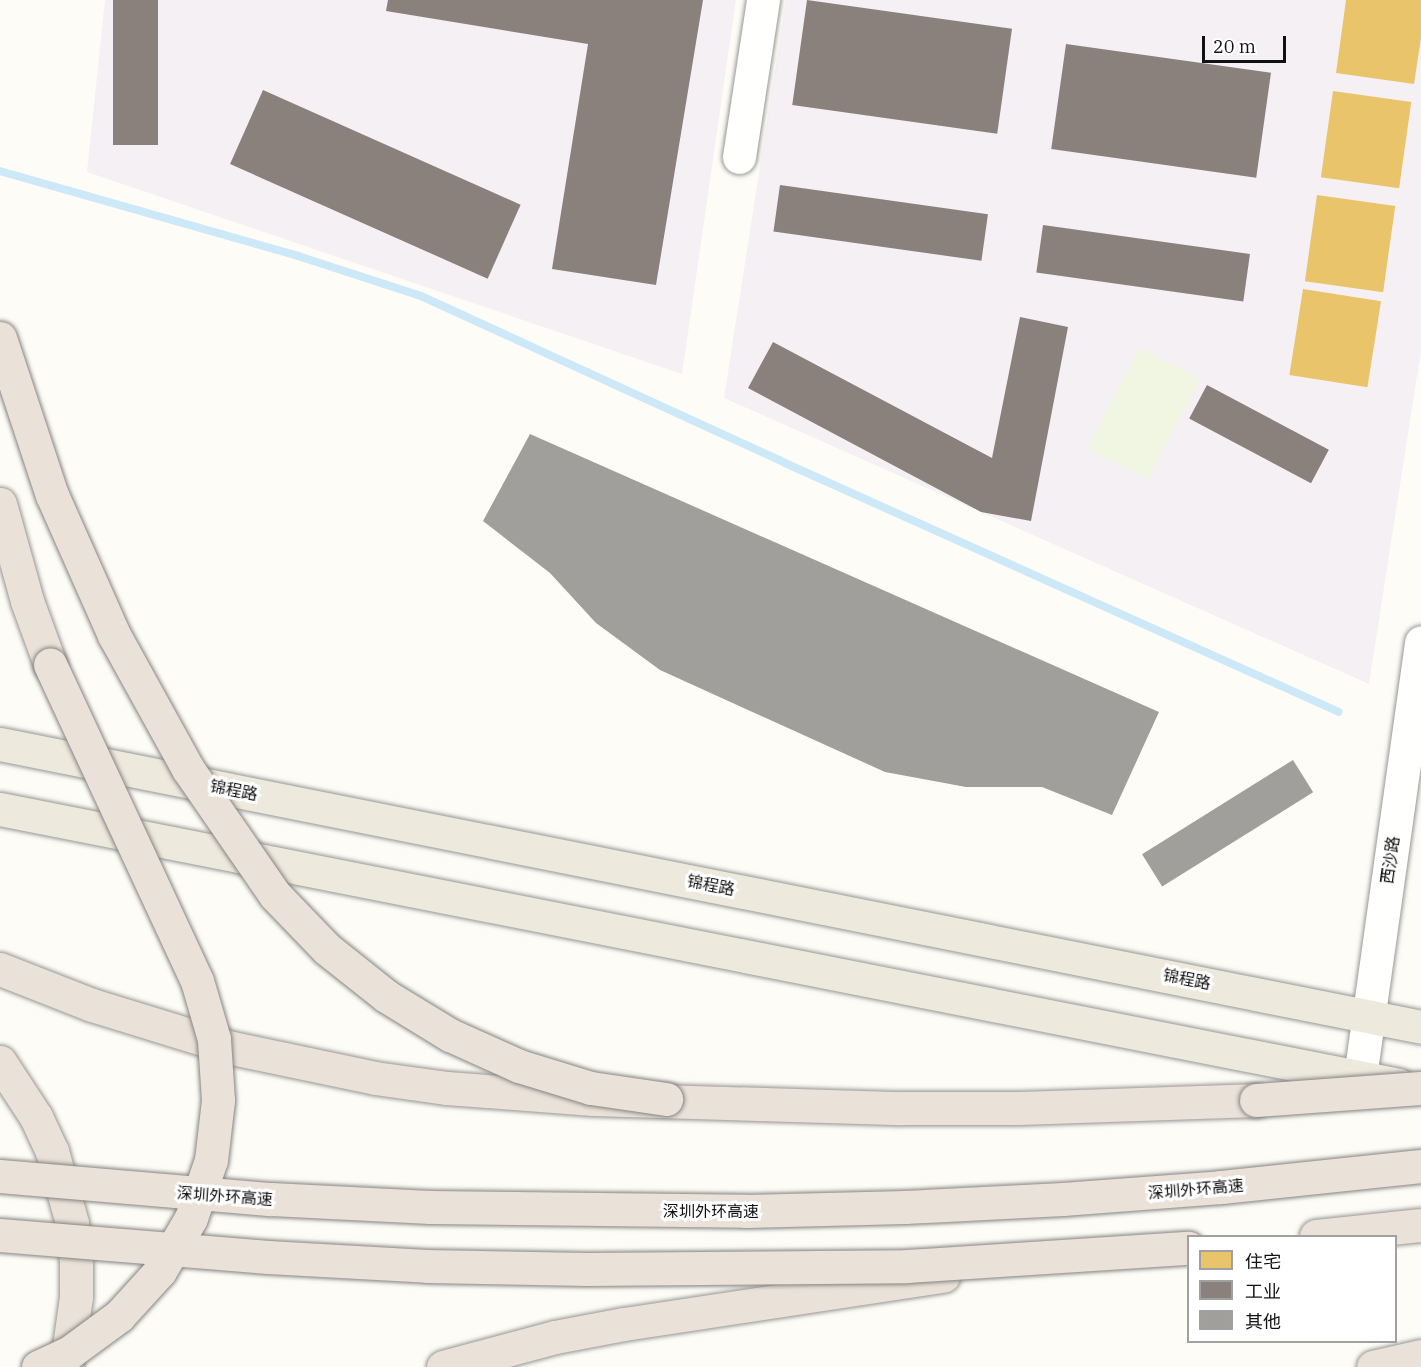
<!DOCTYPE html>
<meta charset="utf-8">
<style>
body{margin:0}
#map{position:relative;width:1421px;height:1367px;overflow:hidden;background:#fdfcf7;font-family:"IBM Plex Serif","Noto Sans SC",serif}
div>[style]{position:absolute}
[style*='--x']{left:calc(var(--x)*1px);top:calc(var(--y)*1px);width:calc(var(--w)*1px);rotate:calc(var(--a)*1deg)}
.industrial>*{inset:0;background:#f5f0f3}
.pitch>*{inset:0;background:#f0f6e1;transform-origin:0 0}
.homes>*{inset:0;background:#e9c46a;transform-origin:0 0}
.industry>*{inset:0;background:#8a817c;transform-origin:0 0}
.stream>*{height:8px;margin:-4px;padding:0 4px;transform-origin:4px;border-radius:4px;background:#cde8f7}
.building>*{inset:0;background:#a19f9c;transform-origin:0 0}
.roads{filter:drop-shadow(0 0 2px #979795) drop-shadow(0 0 2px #979795)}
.minor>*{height:33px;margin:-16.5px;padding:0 16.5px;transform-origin:16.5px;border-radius:16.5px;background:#fffffe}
.major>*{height:33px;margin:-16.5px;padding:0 16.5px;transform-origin:16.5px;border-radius:16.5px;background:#ede9dc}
.highway>*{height:33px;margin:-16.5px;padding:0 16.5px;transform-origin:16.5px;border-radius:16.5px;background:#eae1d8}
.bridges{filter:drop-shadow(0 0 2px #858482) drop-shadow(0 0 2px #858482)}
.highway-bridge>*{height:33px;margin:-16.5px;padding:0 16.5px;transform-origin:16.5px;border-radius:16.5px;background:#eae1d8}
span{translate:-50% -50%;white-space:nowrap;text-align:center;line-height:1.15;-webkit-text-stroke:6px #fff;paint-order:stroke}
.street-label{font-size:16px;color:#111}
.legend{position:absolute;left:1187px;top:1235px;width:210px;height:108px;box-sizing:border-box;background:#fff;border:2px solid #a0a0a0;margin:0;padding:8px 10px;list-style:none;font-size:18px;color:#111}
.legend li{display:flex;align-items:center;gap:12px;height:30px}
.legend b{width:30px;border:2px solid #a0a0a0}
.scale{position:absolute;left:1202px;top:36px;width:84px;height:27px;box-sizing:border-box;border:3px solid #111;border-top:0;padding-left:8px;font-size:18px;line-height:21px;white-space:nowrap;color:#111;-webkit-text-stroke:4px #fff;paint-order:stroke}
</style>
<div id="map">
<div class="industrial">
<i style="clip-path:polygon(105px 0,736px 0,682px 374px,87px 172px)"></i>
<i style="clip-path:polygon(786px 0,1421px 0,1421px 350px,1369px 684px,724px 398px)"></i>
</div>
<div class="pitch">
<i style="left:1139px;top:348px;width:68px;height:113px;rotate:27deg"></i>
</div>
<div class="homes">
<i style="clip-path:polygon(1346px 0,1421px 0,1421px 38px,1414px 84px,1336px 73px)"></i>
<i style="left:1333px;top:91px;width:79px;height:87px;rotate:8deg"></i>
<i style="left:1317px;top:195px;width:79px;height:87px;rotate:8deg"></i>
<i style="left:1303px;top:289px;width:79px;height:87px;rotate:9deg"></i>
</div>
<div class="industry">
<i style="left:113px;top:0;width:45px;height:145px"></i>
<i style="clip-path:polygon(388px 0,703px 0,656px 285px,552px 269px,588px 44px,386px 11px)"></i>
<i style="left:807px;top:0;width:207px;height:106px;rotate:8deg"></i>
<i style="left:1066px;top:44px;width:207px;height:106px;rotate:8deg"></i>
<i style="left:263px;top:90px;width:282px;height:81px;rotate:24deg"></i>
<i style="left:780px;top:185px;width:210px;height:47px;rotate:8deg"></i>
<i style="left:1043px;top:225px;width:209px;height:48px;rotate:8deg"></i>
<i style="clip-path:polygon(1020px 317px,1068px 327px,1031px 521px,981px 512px,748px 388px,773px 342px,992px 458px)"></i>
<i style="left:1207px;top:385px;width:138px;height:38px;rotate:28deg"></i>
</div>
<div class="stream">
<i style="--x:0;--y:171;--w:310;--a:15.9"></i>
<i style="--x:298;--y:256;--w:129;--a:18"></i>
<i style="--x:421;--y:296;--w:400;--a:24.6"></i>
<i style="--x:785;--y:463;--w:607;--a:24.2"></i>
</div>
<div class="building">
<i style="clip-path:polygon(530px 434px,1159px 712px,1112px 815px,1042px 787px,966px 787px,885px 772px,660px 670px,596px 623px,550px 573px,483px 521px)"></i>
<i style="left:1293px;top:760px;width:38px;height:178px;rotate:58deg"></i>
</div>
<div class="roads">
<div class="minor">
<i style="--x:739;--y:157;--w:159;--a:-81.3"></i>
<i style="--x:1360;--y:1077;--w:439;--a:-82"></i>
</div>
<div class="major">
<i style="--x:0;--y:744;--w:1449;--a:11.26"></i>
<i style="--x:0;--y:809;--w:1426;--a:11.16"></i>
</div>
<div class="highway">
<i style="--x:0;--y:504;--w:101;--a:74.4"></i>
<i style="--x:27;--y:601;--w:67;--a:69.9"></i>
<i style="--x:0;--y:969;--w:99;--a:21.4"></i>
<i style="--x:92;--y:1005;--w:146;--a:17.1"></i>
<i style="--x:232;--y:1048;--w:146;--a:11.8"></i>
<i style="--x:375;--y:1078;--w:73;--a:7.9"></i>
<i style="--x:447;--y:1088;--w:146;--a:4.3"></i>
<i style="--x:593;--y:1099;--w:309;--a:1.7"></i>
<i style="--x:902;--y:1108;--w:118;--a:0"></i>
<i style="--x:1020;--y:1108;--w:236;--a:-1.9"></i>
<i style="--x:0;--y:1062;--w:66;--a:56.8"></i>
<i style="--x:36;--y:1117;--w:38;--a:65"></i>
<i style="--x:52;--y:1151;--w:75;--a:74.5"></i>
<i style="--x:72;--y:1223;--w:37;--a:84"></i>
<i style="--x:76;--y:1260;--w:37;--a:90"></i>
<i style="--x:76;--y:1297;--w:71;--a:98.1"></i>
<i style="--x:1316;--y:1236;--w:106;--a:-6"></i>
<i style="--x:443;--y:1367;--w:116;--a:-15"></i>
<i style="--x:555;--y:1337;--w:70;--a:-10.7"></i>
<i style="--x:624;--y:1324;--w:323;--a:-8.6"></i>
<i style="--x:1373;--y:1367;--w:49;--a:-12.9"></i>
</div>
</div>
<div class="bridges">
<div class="highway-bridge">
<i style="--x:0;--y:338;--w:165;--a:71.7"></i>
<i style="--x:52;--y:495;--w:153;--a:66.1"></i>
<i style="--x:114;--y:635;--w:153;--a:61.1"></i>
<i style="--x:188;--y:769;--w:153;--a:55.4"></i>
<i style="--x:275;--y:895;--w:75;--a:46.1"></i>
<i style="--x:327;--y:949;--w:75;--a:38.5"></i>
<i style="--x:386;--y:996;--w:75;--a:31.4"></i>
<i style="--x:450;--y:1035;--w:76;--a:24.2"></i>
<i style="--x:519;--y:1066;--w:75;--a:17"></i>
<i style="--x:591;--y:1088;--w:76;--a:8.3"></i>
<i style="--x:1256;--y:1100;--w:165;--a:-4.2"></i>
<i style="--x:0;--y:1176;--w:272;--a:4.9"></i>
<i style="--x:271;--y:1199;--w:159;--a:2.9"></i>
<i style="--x:430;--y:1207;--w:316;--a:0.7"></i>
<i style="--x:746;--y:1211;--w:159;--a:-1.4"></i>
<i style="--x:905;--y:1207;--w:158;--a:-2.9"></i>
<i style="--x:1063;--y:1199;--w:158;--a:-4.3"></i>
<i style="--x:1221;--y:1187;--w:201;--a:-6"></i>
<i style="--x:0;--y:1235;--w:269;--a:4.7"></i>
<i style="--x:268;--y:1257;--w:159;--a:3.2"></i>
<i style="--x:427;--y:1266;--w:160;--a:1.1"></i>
<i style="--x:587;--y:1269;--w:320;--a:-0.5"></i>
<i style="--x:907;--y:1266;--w:282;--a:-3.7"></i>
<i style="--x:38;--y:1367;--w:35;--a:-25"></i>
<i style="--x:70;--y:1352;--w:61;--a:-36.3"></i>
<i style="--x:119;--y:1316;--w:61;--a:-47.7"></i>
<i style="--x:160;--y:1271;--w:61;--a:-59.7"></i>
<i style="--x:191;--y:1218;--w:61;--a:-71"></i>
<i style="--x:211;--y:1160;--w:60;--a:-83.3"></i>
<i style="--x:218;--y:1100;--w:61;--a:-93.8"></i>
<i style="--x:214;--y:1039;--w:60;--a:-106.3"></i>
<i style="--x:197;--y:981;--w:349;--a:-114.9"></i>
</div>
</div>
<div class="street-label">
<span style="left:234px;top:790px;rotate:11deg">锦程路</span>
<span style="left:1390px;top:860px;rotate:-82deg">西沙路</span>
<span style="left:711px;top:885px;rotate:11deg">锦程路</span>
<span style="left:1187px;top:979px;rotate:11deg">锦程路</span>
<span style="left:1196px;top:1189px;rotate:-5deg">深圳外环高速</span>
<span style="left:225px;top:1196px;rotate:4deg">深圳外环高速</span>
<span style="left:711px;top:1211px">深圳外环高速</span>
</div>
<ul class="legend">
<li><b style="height:16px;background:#e9c46a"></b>住宅</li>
<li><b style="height:16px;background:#8a817c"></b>工业</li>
<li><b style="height:16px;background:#a19f9c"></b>其他</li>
</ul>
<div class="scale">20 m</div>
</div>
